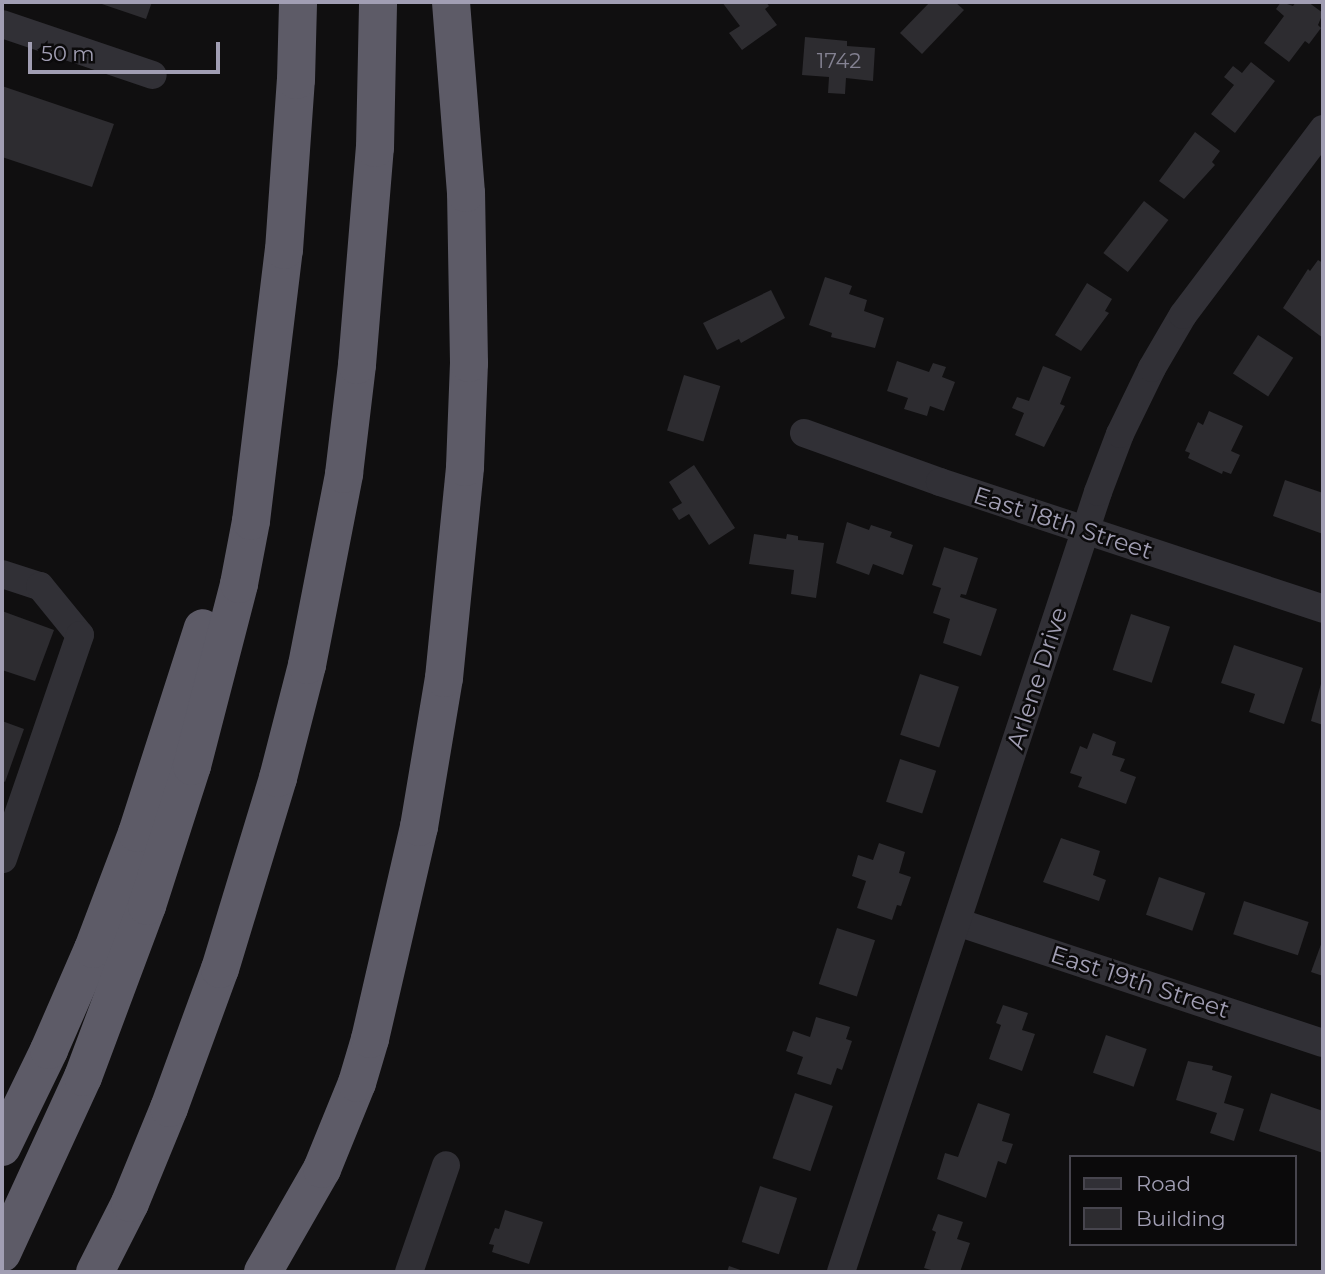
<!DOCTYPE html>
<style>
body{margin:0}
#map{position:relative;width:1325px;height:1274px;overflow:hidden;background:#100f10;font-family:Montserrat,sans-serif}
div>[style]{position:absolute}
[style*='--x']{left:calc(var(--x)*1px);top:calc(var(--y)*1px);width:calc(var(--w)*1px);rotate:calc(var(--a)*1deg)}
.building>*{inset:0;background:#2d2c30;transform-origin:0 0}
.minor>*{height:28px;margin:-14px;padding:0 14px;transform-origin:14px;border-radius:14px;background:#313036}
.highway>*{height:38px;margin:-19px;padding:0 19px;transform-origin:19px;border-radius:19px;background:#5d5b67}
span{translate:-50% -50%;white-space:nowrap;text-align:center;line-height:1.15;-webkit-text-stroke:5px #0b0a0b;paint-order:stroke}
.number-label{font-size:21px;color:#848292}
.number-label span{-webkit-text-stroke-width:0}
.street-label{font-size:24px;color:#a19eb3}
.frame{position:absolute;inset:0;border:4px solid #a19eb3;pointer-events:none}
.legend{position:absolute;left:1069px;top:1155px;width:228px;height:91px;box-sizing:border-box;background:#0b0a0b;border:2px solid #47454e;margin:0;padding:9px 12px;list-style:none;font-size:21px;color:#a19eb3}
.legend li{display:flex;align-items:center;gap:14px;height:35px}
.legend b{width:35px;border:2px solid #47454e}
.scale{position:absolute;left:28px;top:42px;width:192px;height:32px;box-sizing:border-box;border:4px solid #a19eb3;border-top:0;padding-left:9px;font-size:21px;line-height:24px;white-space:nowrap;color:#a19eb3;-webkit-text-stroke:5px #0b0a0b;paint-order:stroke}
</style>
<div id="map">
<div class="building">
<i style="clip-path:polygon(96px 2px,152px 2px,146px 19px)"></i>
<i style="clip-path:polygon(722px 2px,766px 2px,769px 6px,765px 9px,777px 25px,742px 50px,729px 33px,740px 26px)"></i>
<i style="clip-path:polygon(930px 2px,955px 2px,964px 10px,922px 54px,900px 33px)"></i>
<i style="clip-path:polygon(1281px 2px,1293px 6px,1296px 2px,1308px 2px,1323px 13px,1318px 25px,1321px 28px,1309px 44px,1305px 41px,1289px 62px,1264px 43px,1284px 16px,1276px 9px)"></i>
<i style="clip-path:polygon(805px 37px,847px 41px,847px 46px,875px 48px,873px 81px,846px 78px,845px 94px,828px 93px,829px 77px,802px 75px)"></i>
<i style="clip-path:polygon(1251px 62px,1275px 81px,1235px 133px,1211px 114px,1234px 85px,1224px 77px,1233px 66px,1242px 73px)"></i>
<i style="clip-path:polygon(2px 86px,114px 124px,92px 187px,2px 157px)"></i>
<i style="clip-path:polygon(1195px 132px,1220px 151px,1212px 162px,1215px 165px,1184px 199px,1159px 181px)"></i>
<i style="left:1144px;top:201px;width:31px;height:66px;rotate:38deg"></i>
<i style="clip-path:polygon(1318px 260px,1323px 263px,1323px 338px,1283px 308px,1308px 269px,1310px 271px)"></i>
<i style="clip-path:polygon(825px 277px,852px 286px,849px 294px,867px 300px,864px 311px,884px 318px,875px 348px,831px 337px,832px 333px,809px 325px)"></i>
<i style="clip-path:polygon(1087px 283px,1112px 299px,1105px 311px,1109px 313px,1081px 351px,1055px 335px)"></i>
<i style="clip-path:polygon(771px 290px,785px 318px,741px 343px,739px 339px,717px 350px,703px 323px)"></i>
<i style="left:1258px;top:335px;width:42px;height:46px;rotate:33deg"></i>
<i style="clip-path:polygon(897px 361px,929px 372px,933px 363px,946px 367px,942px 377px,955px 382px,944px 411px,930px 406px,927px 416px,904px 409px,908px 398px,887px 391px)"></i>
<i style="clip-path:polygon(1043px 366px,1071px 377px,1060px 404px,1065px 406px,1044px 447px,1015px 435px,1024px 413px,1012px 408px,1017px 397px,1029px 401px)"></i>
<i style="left:684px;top:375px;width:38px;height:58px;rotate:17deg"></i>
<i style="clip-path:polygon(1209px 411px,1243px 426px,1231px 451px,1240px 455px,1231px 474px,1223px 471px,1222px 474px,1188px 458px,1190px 453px,1185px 451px,1198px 422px,1203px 425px)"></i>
<i style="clip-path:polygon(694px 465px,735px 528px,709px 545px,689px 514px,679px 520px,672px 509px,682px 503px,669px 482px)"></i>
<i style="clip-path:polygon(1285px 480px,1323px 493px,1323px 534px,1273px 516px)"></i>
<i style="clip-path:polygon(847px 522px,869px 530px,871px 525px,892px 532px,890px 537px,913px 545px,903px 575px,873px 564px,869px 575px,836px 563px)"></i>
<i style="clip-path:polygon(754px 534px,786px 539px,787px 534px,798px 536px,798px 540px,824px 543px,816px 598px,791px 594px,794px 570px,749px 564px)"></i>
<i style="clip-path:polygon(944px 547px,978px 558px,966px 595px,961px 594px,960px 597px,997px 609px,981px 656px,943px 643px,950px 619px,933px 613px,941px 588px,932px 585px)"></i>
<i style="clip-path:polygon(2px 611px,54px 630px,35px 681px,2px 670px)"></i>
<i style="left:1131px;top:614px;width:41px;height:59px;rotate:18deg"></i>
<i style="clip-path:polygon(1234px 645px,1303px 668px,1284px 724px,1249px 712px,1255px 694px,1221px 683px)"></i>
<i style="left:920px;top:674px;width:41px;height:64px;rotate:18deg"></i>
<i style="clip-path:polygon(1322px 680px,1323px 681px,1323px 725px,1311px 721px)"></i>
<i style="clip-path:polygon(2px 721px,24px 729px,5px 782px,2px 780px)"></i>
<i style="clip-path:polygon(1093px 733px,1116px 742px,1112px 755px,1125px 759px,1120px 771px,1136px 777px,1126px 804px,1078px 787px,1082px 777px,1070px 773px,1080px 746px,1087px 749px)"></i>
<i style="left:900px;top:759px;width:38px;height:45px;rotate:18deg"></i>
<i style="clip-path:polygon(1061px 838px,1100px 851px,1093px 875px,1106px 880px,1099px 901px,1043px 882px)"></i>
<i style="clip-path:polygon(879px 843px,905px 852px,899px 873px,911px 877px,901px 906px,897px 905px,892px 920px,857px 908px,866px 881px,852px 876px,858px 855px,873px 860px)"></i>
<i style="left:1159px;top:877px;width:49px;height:40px;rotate:19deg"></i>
<i style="left:1244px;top:901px;width:68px;height:35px;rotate:18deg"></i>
<i style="left:837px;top:928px;width:40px;height:59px;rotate:18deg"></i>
<i style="clip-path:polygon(1323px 939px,1323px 976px,1311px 972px)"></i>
<i style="clip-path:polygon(1003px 1005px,1028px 1013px,1022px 1030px,1035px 1034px,1022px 1071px,989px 1059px,1001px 1025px,996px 1023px)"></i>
<i style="clip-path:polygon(816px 1017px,850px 1027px,846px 1039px,852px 1041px,842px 1070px,837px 1068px,831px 1085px,797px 1074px,803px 1057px,786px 1051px,793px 1031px,810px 1037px)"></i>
<i style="left:1106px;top:1035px;width:43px;height:40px;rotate:19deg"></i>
<i style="clip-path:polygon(1188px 1061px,1213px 1066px,1212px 1070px,1232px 1076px,1224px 1103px,1244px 1109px,1234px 1141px,1210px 1133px,1217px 1113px,1176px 1100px)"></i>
<i style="left:795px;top:1093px;width:40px;height:69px;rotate:19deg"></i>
<i style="clip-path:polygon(1271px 1093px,1323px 1111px,1323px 1153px,1259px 1131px)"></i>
<i style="clip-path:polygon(978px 1103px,1010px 1114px,1002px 1141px,1013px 1144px,1006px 1164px,998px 1161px,986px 1198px,937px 1179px,945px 1153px,958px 1157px)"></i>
<i style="left:760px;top:1186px;width:39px;height:59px;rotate:18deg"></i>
<i style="clip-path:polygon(505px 1210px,543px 1222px,529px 1264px,492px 1252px,494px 1245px,489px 1244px,495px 1228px,499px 1229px)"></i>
<i style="clip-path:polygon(938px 1214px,963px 1222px,957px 1239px,970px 1243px,960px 1272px,938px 1272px,924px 1268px,936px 1232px,932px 1230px)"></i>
<i style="clip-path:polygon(729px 1266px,746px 1272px,727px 1272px)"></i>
</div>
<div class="minor">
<i style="--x:2;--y:24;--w:159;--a:18.7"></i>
<i style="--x:804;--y:433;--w:145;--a:19.8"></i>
<i style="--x:940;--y:482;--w:404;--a:18.3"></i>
<i style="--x:2;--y:574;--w:40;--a:18"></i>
<i style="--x:40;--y:586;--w:63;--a:50.8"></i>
<i style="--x:80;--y:635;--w:237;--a:109"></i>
<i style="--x:957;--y:922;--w:385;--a:18.3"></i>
<i style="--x:409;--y:1272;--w:113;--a:-70.9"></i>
<i style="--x:841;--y:1272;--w:821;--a:-71.76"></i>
<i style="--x:1098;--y:492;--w:62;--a:-69.2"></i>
<i style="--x:1120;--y:434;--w:73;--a:-64.1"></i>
<i style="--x:1152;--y:368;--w:61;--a:-59.7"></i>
<i style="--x:1183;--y:315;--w:233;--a:-53"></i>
</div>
<div class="highway">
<i style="--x:2;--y:1147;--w:108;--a:-64.1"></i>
<i style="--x:49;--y:1050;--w:110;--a:-66.5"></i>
<i style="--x:93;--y:949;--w:124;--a:-69.2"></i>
<i style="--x:137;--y:833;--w:215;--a:-72.2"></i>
<i style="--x:2;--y:1253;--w:194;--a:-65.3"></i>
<i style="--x:83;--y:1077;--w:183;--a:-69.5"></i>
<i style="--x:147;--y:906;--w:147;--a:-72.2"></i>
<i style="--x:192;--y:766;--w:188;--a:-75.5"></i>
<i style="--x:239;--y:584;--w:64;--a:-79.2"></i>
<i style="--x:251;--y:521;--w:273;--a:-83.1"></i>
<i style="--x:284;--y:250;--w:170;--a:-86"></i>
<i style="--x:296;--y:80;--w:78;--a:-88.5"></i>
<i style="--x:95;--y:1272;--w:77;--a:-63.1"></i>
<i style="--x:130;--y:1203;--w:103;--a:-67.7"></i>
<i style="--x:169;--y:1108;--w:148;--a:-69.9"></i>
<i style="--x:220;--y:969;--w:200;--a:-73.1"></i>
<i style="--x:278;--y:778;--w:117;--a:-75.6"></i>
<i style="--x:307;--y:665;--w:195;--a:-79"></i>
<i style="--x:344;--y:474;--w:110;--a:-83.2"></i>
<i style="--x:357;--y:365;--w:218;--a:-85.3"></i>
<i style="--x:375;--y:148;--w:146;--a:-88.8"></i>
<i style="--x:263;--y:1272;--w:119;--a:-60.2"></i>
<i style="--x:322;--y:1169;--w:93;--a:-67.9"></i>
<i style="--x:357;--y:1083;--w:46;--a:-73.5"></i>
<i style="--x:370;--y:1039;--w:218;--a:-77"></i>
<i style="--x:419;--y:827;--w:151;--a:-80.5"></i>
<i style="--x:444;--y:678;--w:212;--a:-84.3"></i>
<i style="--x:465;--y:467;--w:104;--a:-87.8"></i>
<i style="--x:469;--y:363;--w:170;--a:-91"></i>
<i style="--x:466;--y:193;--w:192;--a:-94.5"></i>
</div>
<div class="number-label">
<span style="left:839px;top:61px">1742</span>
</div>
<div class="street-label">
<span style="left:1063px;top:523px;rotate:18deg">East 18th Street</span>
<span style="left:1037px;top:678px;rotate:-72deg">Arlene Drive</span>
<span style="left:1140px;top:982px;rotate:18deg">East 19th Street</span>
</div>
<div class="frame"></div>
<ul class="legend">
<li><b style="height:9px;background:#313036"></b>Road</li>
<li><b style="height:19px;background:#2d2c30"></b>Building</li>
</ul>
<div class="scale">50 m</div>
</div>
